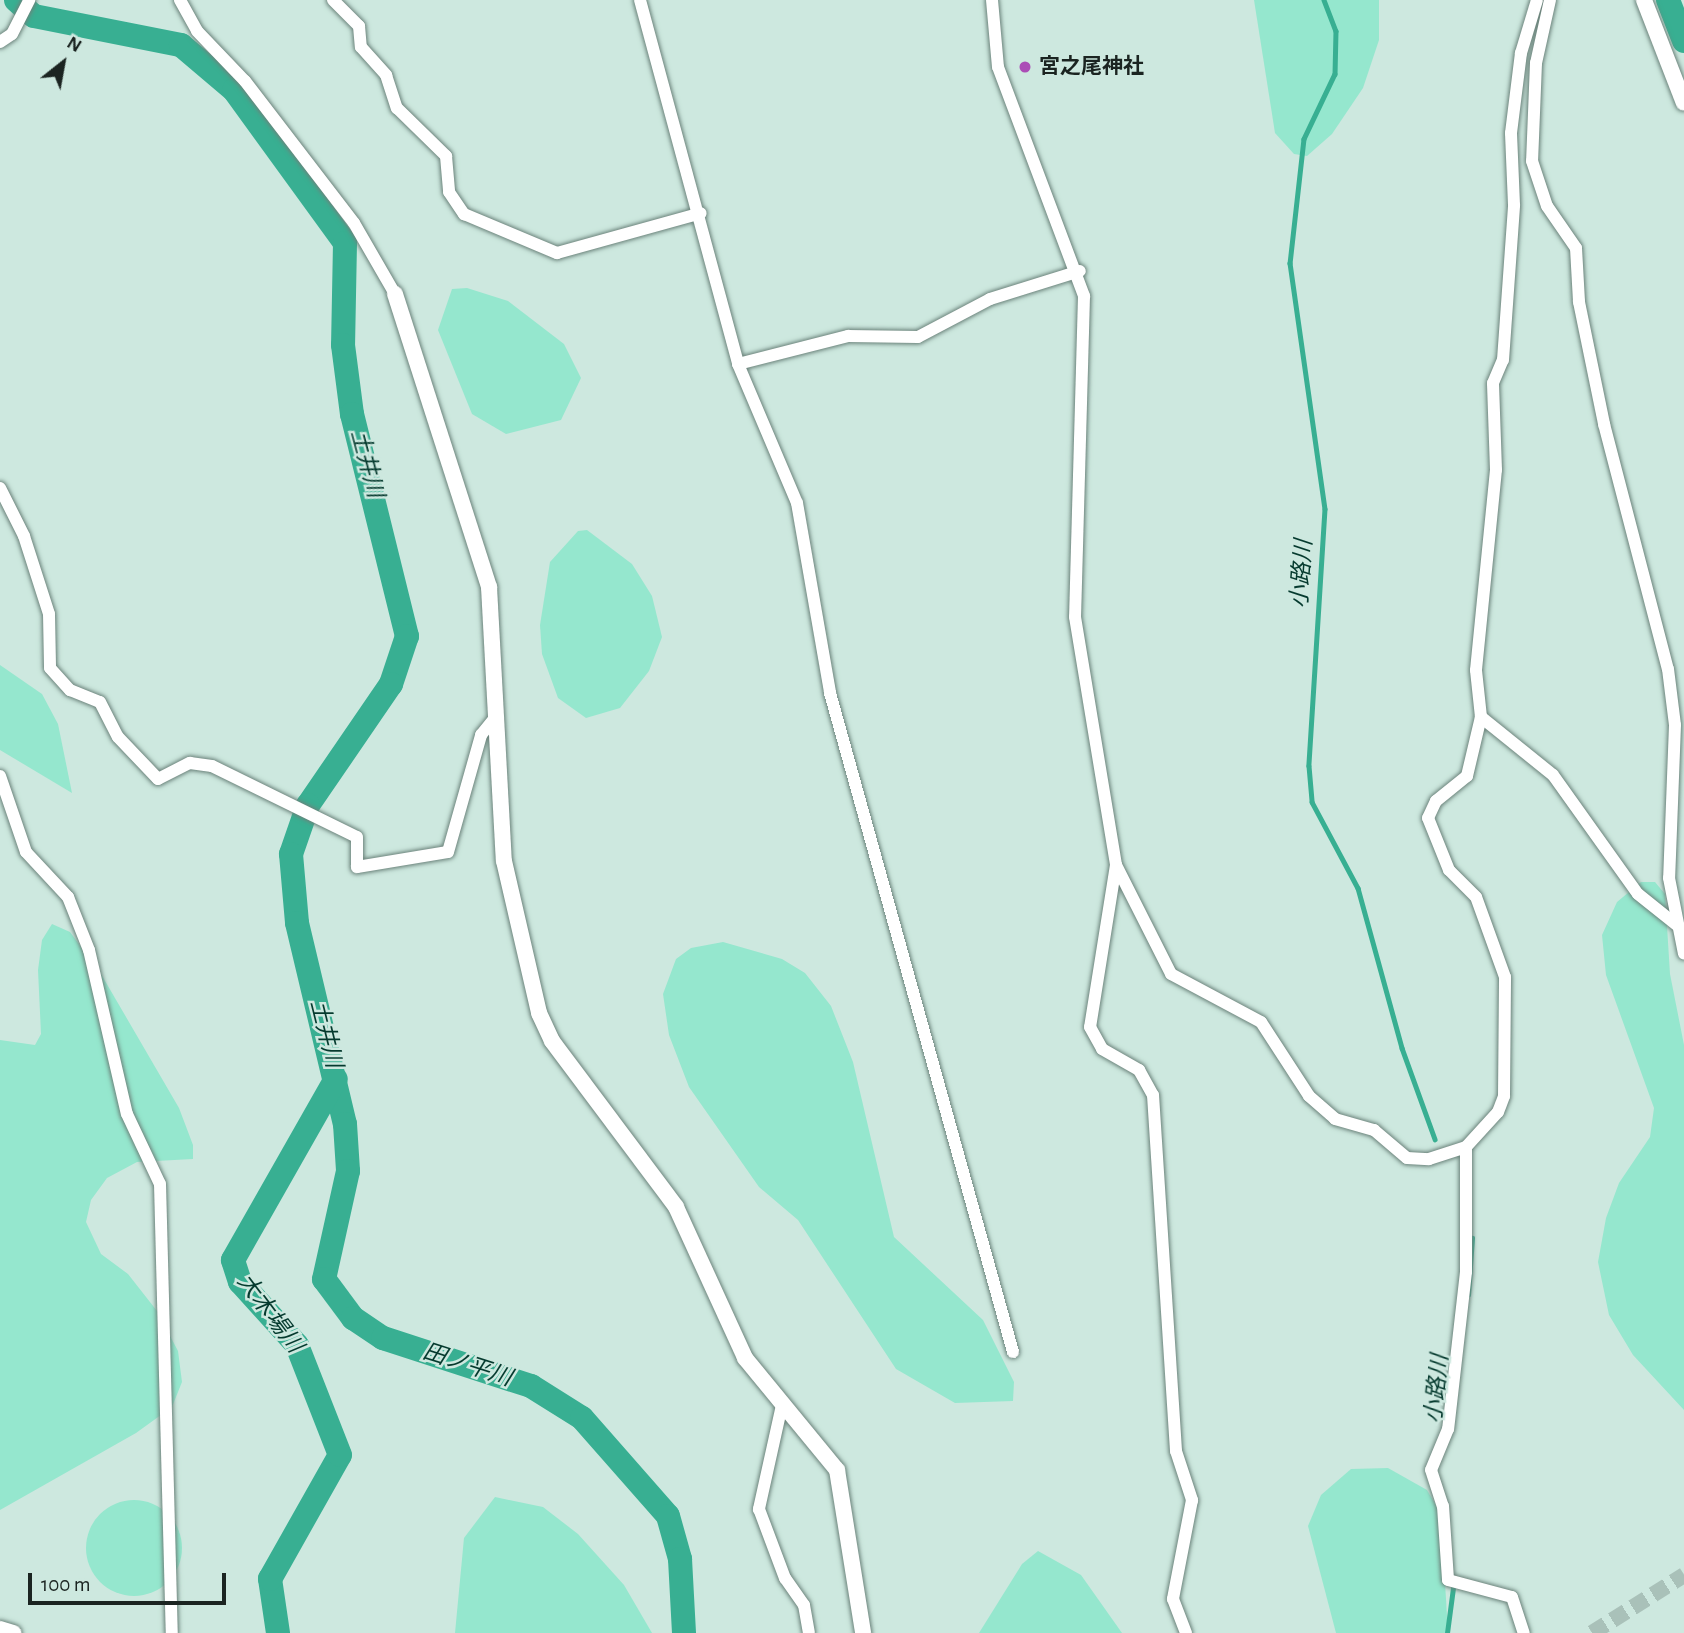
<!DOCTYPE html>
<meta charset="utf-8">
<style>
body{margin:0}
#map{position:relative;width:1684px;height:1633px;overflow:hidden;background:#cde8df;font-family:"Alegreya Sans","Noto Sans JP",sans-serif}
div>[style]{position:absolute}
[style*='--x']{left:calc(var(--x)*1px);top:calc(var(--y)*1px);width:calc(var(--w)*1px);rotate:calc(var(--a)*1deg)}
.green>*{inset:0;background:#95e7ce}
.round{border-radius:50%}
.stream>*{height:4.5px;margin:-2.25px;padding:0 2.25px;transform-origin:2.25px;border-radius:2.25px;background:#38af92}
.river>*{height:24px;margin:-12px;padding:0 12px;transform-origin:12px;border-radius:12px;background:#38af92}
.tertiary-tunnel>*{height:16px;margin-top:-8px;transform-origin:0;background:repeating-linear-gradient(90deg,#a9c1b9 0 16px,transparent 0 24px)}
.roads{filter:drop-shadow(0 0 2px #6b837b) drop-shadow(0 0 2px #6b837b)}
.minor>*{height:12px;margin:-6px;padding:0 6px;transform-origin:6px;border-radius:6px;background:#fff}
.tertiary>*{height:16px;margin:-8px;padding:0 8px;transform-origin:8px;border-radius:8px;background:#fff}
.dots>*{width:19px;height:19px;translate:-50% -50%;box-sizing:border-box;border:4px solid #cde8df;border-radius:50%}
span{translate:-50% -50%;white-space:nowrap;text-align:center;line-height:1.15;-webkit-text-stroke:5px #cde8df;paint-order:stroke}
.poi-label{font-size:21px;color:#1b2421;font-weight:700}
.left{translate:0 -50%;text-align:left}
.water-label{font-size:23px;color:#053a2e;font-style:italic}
.north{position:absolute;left:28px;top:28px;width:70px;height:70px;-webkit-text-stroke:5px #cde8df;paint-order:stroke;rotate:31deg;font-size:19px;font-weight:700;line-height:28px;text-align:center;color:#1b2421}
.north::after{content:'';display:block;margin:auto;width:24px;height:32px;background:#1b2421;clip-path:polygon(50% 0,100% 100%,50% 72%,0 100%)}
.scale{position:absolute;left:28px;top:1573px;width:198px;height:32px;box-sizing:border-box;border:4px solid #1b2421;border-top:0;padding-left:9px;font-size:21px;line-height:24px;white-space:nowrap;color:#1b2421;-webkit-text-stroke:5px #cde8df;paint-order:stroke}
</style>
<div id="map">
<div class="green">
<i style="clip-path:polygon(1254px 0,1379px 0,1379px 40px,1363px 88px,1332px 134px,1307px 156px,1294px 154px,1275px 133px)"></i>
<i style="clip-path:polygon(467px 288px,508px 301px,564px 344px,581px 378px,561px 420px,506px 434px,472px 414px,438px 330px,452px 289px)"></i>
<i style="clip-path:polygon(587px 530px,632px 564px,652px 596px,662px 637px,649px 671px,620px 708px,586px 718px,558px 698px,542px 654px,540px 625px,550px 562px,578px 531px)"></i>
<i style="clip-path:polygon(0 665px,42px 694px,58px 724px,72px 793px,0 750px)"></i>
<i style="clip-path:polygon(1641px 882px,1655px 882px,1665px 894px,1670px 974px,1684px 1045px,1684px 1410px,1633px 1355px,1609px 1315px,1598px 1262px,1606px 1218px,1619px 1183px,1650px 1137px,1654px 1108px,1606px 975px,1602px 935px,1617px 902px)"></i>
<i style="clip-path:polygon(52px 924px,70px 932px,101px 974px,179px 1108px,193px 1145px,193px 1159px,137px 1162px,107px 1178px,91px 1200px,86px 1222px,101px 1254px,128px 1274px,157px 1311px,178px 1351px,182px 1382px,172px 1407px,136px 1433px,0 1510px,0 1040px,35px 1045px,41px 1034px,38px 970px,42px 940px)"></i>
<i style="clip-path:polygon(723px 942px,782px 959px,805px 973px,831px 1006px,853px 1062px,894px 1237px,983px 1320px,1014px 1382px,1013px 1401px,955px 1403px,896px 1369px,798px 1220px,759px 1187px,689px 1087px,669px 1035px,663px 994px,676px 959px,691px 948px)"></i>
<i style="clip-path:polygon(1388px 1468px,1427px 1490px,1441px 1514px,1448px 1633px,1336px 1633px,1308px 1526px,1321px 1495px,1351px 1469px)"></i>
<i style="clip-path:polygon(495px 1497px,543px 1507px,578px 1534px,624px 1585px,652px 1633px,455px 1633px,464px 1538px)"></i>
<i class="round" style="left:86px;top:1500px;width:96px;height:96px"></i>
<i style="clip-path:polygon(1038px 1551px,1081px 1575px,1122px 1633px,979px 1633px,1022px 1564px)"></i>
</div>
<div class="stream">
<i style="--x:1324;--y:0;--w:33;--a:69"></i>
<i style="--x:1336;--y:31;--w:43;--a:91.3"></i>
<i style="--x:1335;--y:74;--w:72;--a:115.5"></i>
<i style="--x:1304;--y:139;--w:125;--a:96.4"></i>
<i style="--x:1290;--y:263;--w:248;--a:81.9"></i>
<i style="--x:1325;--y:509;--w:257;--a:93.6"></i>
<i style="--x:1309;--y:766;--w:36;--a:85"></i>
<i style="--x:1312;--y:802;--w:98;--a:61.9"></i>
<i style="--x:1358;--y:888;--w:166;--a:74.6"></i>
<i style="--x:1402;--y:1048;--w:97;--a:70.1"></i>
<i style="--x:1468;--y:1295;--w:57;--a:-86"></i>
<i style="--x:1447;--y:1633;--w:45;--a:-82.4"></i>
</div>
<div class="river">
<i style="--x:16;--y:0;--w:24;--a:42"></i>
<i style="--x:34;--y:16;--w:150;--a:11.2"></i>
<i style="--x:181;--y:45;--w:70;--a:40.3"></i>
<i style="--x:234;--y:90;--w:189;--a:54"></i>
<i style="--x:345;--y:243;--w:102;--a:91.1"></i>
<i style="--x:343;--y:345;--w:70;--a:82.6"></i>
<i style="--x:352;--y:414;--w:229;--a:76.1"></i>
<i style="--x:407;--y:636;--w:51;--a:108.4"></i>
<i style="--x:391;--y:684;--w:147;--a:124.4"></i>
<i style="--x:308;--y:805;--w:52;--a:109.1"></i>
<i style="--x:291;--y:854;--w:69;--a:85"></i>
<i style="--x:297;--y:923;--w:207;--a:76.6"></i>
<i style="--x:345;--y:1124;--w:47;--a:86.3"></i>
<i style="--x:348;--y:1171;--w:111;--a:102.5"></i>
<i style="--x:324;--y:1279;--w:49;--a:53.4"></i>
<i style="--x:353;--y:1318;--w:36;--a:34"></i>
<i style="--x:383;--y:1338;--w:156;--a:18"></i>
<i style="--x:531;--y:1386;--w:60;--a:32.1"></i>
<i style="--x:582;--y:1418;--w:130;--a:48.7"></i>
<i style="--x:668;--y:1516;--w:45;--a:74.4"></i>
<i style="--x:680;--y:1559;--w:74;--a:86.9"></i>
<i style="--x:1668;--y:0;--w:44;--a:68.7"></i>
<i style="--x:278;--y:1633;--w:55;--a:-98.4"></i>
<i style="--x:270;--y:1579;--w:142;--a:-60.6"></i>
<i style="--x:340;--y:1455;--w:118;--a:-111.4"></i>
<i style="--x:297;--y:1345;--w:85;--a:-132.1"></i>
<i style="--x:240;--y:1282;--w:23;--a:-108"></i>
<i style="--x:233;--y:1260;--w:208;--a:-60.4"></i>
</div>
<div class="tertiary-tunnel">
<i style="--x:1592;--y:1633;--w:109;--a:-32.2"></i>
</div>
<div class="roads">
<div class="minor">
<i style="--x:180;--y:0;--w:35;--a:61"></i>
<i style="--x:197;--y:31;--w:69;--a:46.2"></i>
<i style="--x:245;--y:81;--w:179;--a:52.5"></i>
<i style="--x:354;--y:223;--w:82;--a:60"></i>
<i style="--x:333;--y:0;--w:37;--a:45"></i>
<i style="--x:359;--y:26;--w:21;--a:85"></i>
<i style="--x:361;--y:47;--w:38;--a:48"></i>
<i style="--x:386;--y:75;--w:35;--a:72"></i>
<i style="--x:397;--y:108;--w:69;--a:44.4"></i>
<i style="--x:446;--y:156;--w:36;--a:85"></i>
<i style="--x:449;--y:192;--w:27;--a:56"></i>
<i style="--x:464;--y:214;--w:101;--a:22.8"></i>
<i style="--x:557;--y:253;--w:149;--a:-15.5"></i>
<i style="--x:640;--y:0;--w:377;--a:74.9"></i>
<i style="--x:738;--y:364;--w:151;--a:67"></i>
<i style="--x:797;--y:503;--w:193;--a:80.1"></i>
<i style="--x:830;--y:693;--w:684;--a:74.48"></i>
<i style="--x:992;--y:0;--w:67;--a:84.9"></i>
<i style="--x:998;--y:67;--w:245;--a:69.4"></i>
<i style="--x:1084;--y:296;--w:321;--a:91.6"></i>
<i style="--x:1075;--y:617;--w:251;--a:80.6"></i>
<i style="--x:1116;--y:865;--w:164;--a:99.1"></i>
<i style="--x:1090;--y:1027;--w:25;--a:61"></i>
<i style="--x:1102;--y:1049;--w:43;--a:29.6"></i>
<i style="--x:1139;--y:1070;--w:29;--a:61"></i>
<i style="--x:1153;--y:1095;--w:357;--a:86.3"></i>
<i style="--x:1176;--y:1451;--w:52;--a:71.9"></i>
<i style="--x:1192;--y:1500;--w:101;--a:100.9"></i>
<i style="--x:1173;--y:1599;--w:36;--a:69"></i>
<i style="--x:1550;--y:0;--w:65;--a:102.5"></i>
<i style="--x:1536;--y:63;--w:98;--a:92.3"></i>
<i style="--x:1532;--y:161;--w:47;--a:71.6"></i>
<i style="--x:1547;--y:206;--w:51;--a:55.4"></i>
<i style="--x:1576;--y:248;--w:54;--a:86.8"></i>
<i style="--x:1579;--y:302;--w:125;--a:78.4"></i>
<i style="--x:1604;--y:424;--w:253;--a:75.4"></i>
<i style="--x:1668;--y:669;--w:56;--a:82.9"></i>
<i style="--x:1675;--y:725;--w:153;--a:92.2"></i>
<i style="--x:1669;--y:878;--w:77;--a:78.8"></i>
<i style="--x:0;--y:42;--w:14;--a:-34"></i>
<i style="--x:12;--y:34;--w:38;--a:-63"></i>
<i style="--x:738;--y:364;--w:114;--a:-14.3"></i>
<i style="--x:848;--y:336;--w:70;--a:0.8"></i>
<i style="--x:918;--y:337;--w:81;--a:-27.8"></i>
<i style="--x:990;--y:299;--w:94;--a:-17.3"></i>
<i style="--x:0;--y:488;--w:54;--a:63.4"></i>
<i style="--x:24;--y:536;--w:82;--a:72.2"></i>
<i style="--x:49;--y:614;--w:54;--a:88.9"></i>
<i style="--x:50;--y:668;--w:30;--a:48"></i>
<i style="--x:70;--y:690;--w:32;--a:22"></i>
<i style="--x:100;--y:702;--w:39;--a:63"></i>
<i style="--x:118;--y:737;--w:58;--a:46.4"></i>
<i style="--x:158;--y:779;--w:36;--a:-27"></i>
<i style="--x:190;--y:763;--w:22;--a:8"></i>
<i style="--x:212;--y:766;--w:161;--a:26.1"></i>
<i style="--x:357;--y:837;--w:30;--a:90"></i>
<i style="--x:357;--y:867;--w:92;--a:-9.4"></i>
<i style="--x:448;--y:852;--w:122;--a:-74.2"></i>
<i style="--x:481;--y:735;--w:19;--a:-51"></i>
<i style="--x:1481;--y:717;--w:92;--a:38.9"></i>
<i style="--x:1553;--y:775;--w:146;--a:54.5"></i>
<i style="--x:1638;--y:894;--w:51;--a:38.7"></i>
<i style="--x:0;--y:776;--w:80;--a:71.1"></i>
<i style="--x:26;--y:852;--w:62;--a:47"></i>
<i style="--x:68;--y:897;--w:57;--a:68.4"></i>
<i style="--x:89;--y:950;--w:168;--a:77"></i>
<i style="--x:127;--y:1114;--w:77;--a:64.8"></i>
<i style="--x:160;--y:1184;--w:449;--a:88.5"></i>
<i style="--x:1116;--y:865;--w:122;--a:63.2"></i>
<i style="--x:1171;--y:974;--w:102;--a:28.1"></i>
<i style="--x:1261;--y:1022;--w:88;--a:57"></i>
<i style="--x:1309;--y:1096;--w:35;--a:41"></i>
<i style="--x:1335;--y:1119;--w:41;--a:15.8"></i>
<i style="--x:1374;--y:1130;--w:43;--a:40.3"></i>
<i style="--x:1407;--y:1158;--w:22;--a:3"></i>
<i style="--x:1429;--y:1159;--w:39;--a:-18"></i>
<i style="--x:1466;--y:1147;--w:47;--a:-47.6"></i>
<i style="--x:1498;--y:1112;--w:17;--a:-69"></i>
<i style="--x:1504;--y:1096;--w:119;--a:-89.5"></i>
<i style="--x:1505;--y:977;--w:85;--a:-109.9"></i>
<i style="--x:1476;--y:897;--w:38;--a:-135"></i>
<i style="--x:1449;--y:870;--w:56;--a:-112"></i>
<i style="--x:1428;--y:818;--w:19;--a:-65"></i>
<i style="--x:1436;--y:801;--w:40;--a:-39"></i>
<i style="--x:1467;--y:776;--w:61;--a:-76.7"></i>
<i style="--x:1481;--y:717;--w:47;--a:-96.1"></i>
<i style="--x:1476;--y:670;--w:201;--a:-84.3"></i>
<i style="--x:1496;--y:470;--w:87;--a:-92"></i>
<i style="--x:1493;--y:383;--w:25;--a:-67"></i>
<i style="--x:1503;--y:360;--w:155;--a:-85.9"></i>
<i style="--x:1514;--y:205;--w:72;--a:-92.4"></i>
<i style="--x:1511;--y:133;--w:81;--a:-82.9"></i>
<i style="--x:1521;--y:53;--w:55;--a:-73.2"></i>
<i style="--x:1466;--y:1147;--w:125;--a:90"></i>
<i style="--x:1466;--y:1272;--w:158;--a:96.5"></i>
<i style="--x:1448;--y:1429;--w:44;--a:112.5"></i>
<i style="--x:1431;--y:1470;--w:38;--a:72"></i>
<i style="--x:1443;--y:1506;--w:74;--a:86.1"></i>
<i style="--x:1448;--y:1580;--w:66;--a:14.9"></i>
<i style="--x:1512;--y:1597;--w:38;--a:72"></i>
<i style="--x:782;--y:1405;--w:107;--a:102.5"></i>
<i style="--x:759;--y:1509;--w:74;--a:69.4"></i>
<i style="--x:785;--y:1578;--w:33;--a:55"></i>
<i style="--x:804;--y:1605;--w:28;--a:80"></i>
</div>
<div class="tertiary">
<i style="--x:1644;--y:0;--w:110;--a:68.8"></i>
<i style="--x:395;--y:294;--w:308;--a:72.2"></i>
<i style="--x:489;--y:587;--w:274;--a:86.9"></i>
<i style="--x:504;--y:861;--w:156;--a:77"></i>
<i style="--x:539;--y:1013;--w:31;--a:65"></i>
<i style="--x:552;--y:1041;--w:207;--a:53.2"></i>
<i style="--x:676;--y:1207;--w:166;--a:65.4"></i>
<i style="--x:745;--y:1358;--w:145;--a:50.6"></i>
<i style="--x:837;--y:1470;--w:165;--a:80.9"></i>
<i style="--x:0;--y:1629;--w:14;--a:17"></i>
</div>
</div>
<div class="dots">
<i style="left:1025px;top:67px;background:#ab4db6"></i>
</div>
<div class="poi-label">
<span class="left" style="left:1039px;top:67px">宮之尾神社</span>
</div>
<div class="water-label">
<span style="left:366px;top:464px;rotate:75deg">土井川</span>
<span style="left:1303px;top:574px;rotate:-86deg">小路川</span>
<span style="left:325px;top:1034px;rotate:76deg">土井川</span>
<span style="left:269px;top:1314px;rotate:53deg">大木場川</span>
<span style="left:467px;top:1366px;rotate:18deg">田ノ平川</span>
<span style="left:1438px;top:1389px;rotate:-84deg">小路川</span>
</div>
<div class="north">N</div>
<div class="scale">100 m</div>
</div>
